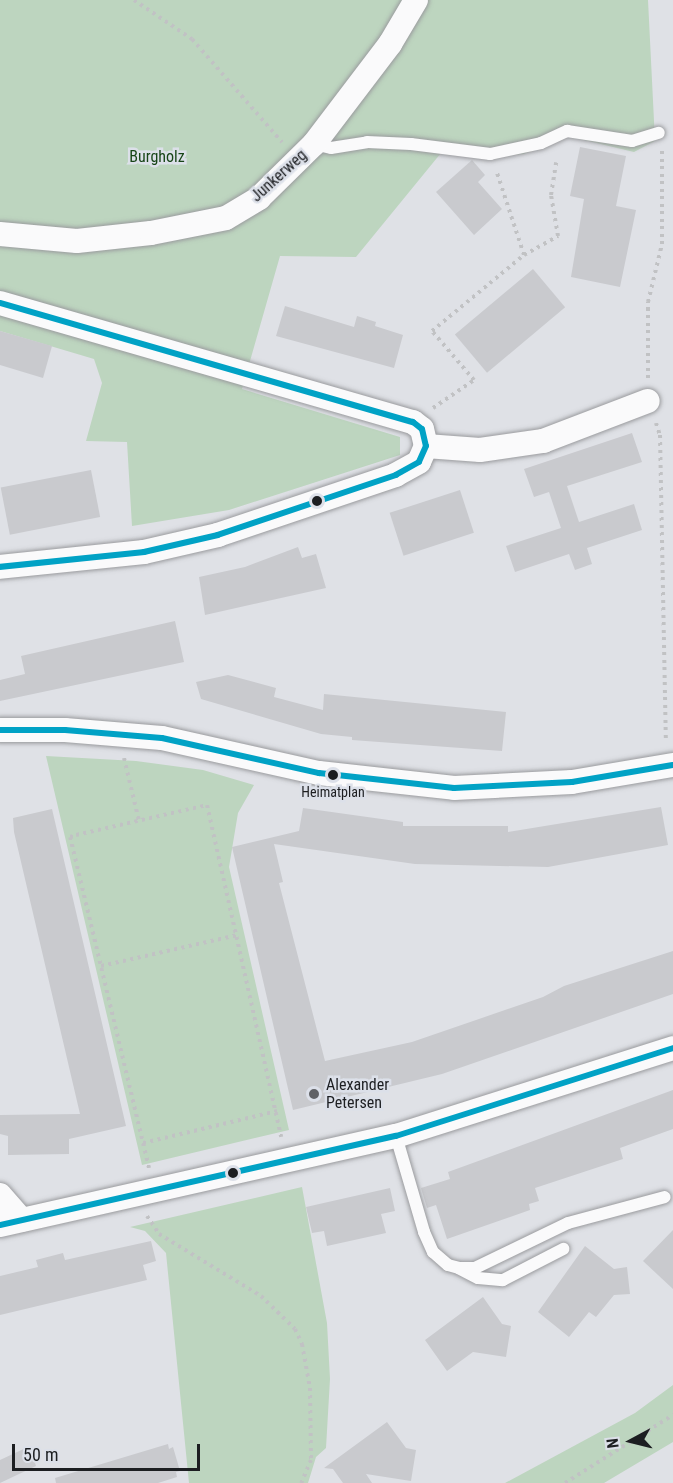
<!DOCTYPE html>
<style>
body{margin:0}
#map{position:relative;width:673px;height:1483px;overflow:hidden;background:#dfe1e6;font-family:"Roboto Condensed",sans-serif}
div>[style]{position:absolute}
[style*='--x']{left:calc(var(--x)*1px);top:calc(var(--y)*1px);width:calc(var(--w)*1px);rotate:calc(var(--a)*1deg)}
.green>*{inset:0;background:#bdd5bf}
.building>*{inset:0;background:#c9cace;transform-origin:0 0}
.path>*{height:4px;margin-top:-2px;transform-origin:0;background:repeating-linear-gradient(90deg,#c1c2c4 0 3px,transparent 0 7.5px)}
.roads{filter:drop-shadow(0 0 2px #9a9b9e) drop-shadow(0 0 2px #9a9b9e)}
.service>*{height:12px;margin:-6px;padding:0 6px;transform-origin:6px;border-radius:6px;background:#fafafb}
.minor>*{height:24px;margin:-12px;padding:0 12px;transform-origin:12px;border-radius:12px;background:#fafafb}
.bus-1>*{height:6px;margin:-3px;padding:0 3px;transform-origin:3px;border-radius:3px;background:#01a2c5}
.dots>*{width:16px;height:16px;translate:-50% -50%;box-sizing:border-box;border:3px solid #dce0e9;border-radius:50%}
span{translate:-50% -50%;white-space:nowrap;text-align:center;line-height:1.15;-webkit-text-stroke:5px #dce0e9;paint-order:stroke}
.bus-label{font-size:14px;color:#1c1e21}
.park-label{font-size:16px;color:#174517}
.street-label{font-size:16px;color:#1c1e21}
.poi-label{font-size:16px;color:#1c1e21}
.left{translate:0 -50%;text-align:left}
.north{position:absolute;left:601px;top:1411px;width:60px;height:60px;-webkit-text-stroke:4px #dce0e9;paint-order:stroke;rotate:263deg;font-size:16px;font-weight:700;line-height:24px;text-align:center;color:#1c1e21}
.north::after{content:'';display:block;margin:auto;width:21px;height:27px;background:#1c1e21;clip-path:polygon(50% 0,100% 100%,50% 72%,0 100%)}
.scale{position:absolute;left:12px;top:1444px;width:188px;height:27px;box-sizing:border-box;border:3px solid #1c1e21;border-top:0;padding-left:8px;font-size:18px;line-height:21px;white-space:nowrap;color:#1c1e21;-webkit-text-stroke:4px #dce0e9;paint-order:stroke}
</style>
<div id="map">
<div class="green">
<i style="clip-path:polygon(0 0,648px 0,655px 141px,634px 152px,567px 136px,524px 154px,481px 158px,441px 153px,356px 257px,280px 256px,242px 389px,400px 437px,400px 455px,229px 510px,132px 526px,127px 442px,86px 441px,102px 383px,94px 359px,0 331px)"></i>
<i style="clip-path:polygon(46px 756px,136px 761px,203px 770px,254px 785px,238px 813px,229px 867px,289px 1130px,142px 1165px)"></i>
<i style="clip-path:polygon(302px 1187px,327px 1323px,330px 1379px,326px 1448px,316px 1457px,308px 1483px,189px 1483px,166px 1253px,145px 1231px,130px 1227px)"></i>
<i style="clip-path:polygon(673px 1385px,673px 1442px,604px 1483px,505px 1483px,635px 1413px)"></i>
</div>
<div class="building">
<i style="clip-path:polygon(580px 147px,626px 156px,616px 206px,636px 210px,620px 287px,571px 277px,584px 199px,570px 196px)"></i>
<i style="clip-path:polygon(472px 160px,485px 175px,478px 182px,502px 209px,474px 235px,436px 192px)"></i>
<i style="left:533px;top:269px;width:50px;height:102px;rotate:50deg"></i>
<i style="clip-path:polygon(285px 306px,354px 327px,357px 316px,376px 322px,375px 326px,403px 335px,394px 368px,276px 336px)"></i>
<i style="clip-path:polygon(0 331px,52px 346px,43px 378px,0 365px)"></i>
<i style="clip-path:polygon(632px 433px,642px 462px,567px 486px,579px 522px,634px 504px,642px 530px,587px 548px,592px 564px,575px 570px,569px 554px,515px 572px,506px 546px,561px 528px,549px 492px,534px 497px,524px 469px)"></i>
<i style="left:91px;top:470px;width:48px;height:92px;rotate:79deg"></i>
<i style="left:460px;top:490px;width:45px;height:74px;rotate:72deg"></i>
<i style="clip-path:polygon(298px 547px,302px 558px,316px 554px,326px 588px,205px 615px,199px 577px,245px 567px)"></i>
<i style="clip-path:polygon(175px 621px,184px 662px,0 701px,0 680px,25px 674px,21px 656px)"></i>
<i style="clip-path:polygon(228px 675px,276px 688px,274px 697px,323px 710px,324px 694px,506px 712px,502px 751px,352px 740px,352px 737px,321px 734px,201px 699px,196px 682px)"></i>
<i style="clip-path:polygon(661px 807px,668px 845px,548px 867px,415px 864px,274px 844px,283px 882px,279px 883px,325px 1061px,412px 1042px,543px 997px,564px 986px,673px 951px,673px 994px,442px 1074px,293px 1110px,232px 847px,299px 831px,303px 808px,403px 822px,403px 826px,508px 826px,508px 832px)"></i>
<i style="clip-path:polygon(52px 809px,126px 1126px,69px 1139px,69px 1154px,8px 1155px,8px 1136px,0 1134px,0 1115px,80px 1114px,14px 832px,13px 818px)"></i>
<i style="clip-path:polygon(673px 1090px,673px 1129px,620px 1148px,623px 1159px,535px 1188px,539px 1201px,529px 1204px,530px 1210px,447px 1239px,436px 1205px,427px 1208px,421px 1188px,450px 1179px,448px 1172px)"></i>
<i style="clip-path:polygon(390px 1188px,395px 1211px,381px 1214px,386px 1233px,327px 1246px,324px 1231px,312px 1233px,306px 1207px)"></i>
<i style="clip-path:polygon(673px 1230px,673px 1289px,643px 1261px)"></i>
<i style="clip-path:polygon(151px 1241px,156px 1261px,143px 1265px,147px 1280px,0 1315px,0 1276px,38px 1267px,36px 1260px,63px 1253px,65px 1260px)"></i>
<i style="clip-path:polygon(585px 1246px,614px 1269px,627px 1267px,630px 1294px,614px 1295px,596px 1317px,589px 1312px,569px 1337px,538px 1312px)"></i>
<i style="clip-path:polygon(483px 1297px,502px 1324px,511px 1326px,506px 1357px,473px 1352px,447px 1371px,425px 1340px)"></i>
<i style="clip-path:polygon(387px 1422px,406px 1448px,416px 1450px,411px 1481px,366px 1474px,372px 1483px,343px 1483px,333px 1469px,324px 1468px)"></i>
<i style="clip-path:polygon(168px 1444px,169px 1449px,173px 1447px,180px 1471px,176px 1472px,177px 1477px,158px 1483px,56px 1483px,55px 1478px)"></i>
<i style="clip-path:polygon(30px 1446px,36px 1466px,0 1483px,0 1460px)"></i>
</div>
<div class="path">
<i style="--x:134;--y:0;--w:70;--a:33.9"></i>
<i style="--x:192;--y:39;--w:137;--a:48.9"></i>
<i style="--x:524;--y:255;--w:39;--a:-29"></i>
<i style="--x:558;--y:236;--w:42;--a:-99.7"></i>
<i style="--x:551;--y:195;--w:33;--a:-81"></i>
<i style="--x:648;--y:378;--w:76;--a:-90"></i>
<i style="--x:648;--y:302;--w:60;--a:-76.4"></i>
<i style="--x:662;--y:244;--w:94;--a:-90"></i>
<i style="--x:433;--y:408;--w:50;--a:-34.3"></i>
<i style="--x:474;--y:380;--w:65;--a:-130.6"></i>
<i style="--x:432;--y:331;--w:119;--a:-39.6"></i>
<i style="--x:524;--y:255;--w:89;--a:-108.2"></i>
<i style="--x:656;--y:423;--w:13;--a:72"></i>
<i style="--x:660;--y:435;--w:307;--a:88.9"></i>
<i style="--x:124;--y:758;--w:65;--a:76.6"></i>
<i style="--x:101;--y:966;--w:139;--a:-12.8"></i>
<i style="--x:143;--y:1143;--w:138;--a:-13.4"></i>
<i style="--x:149;--y:1168;--w:340;--a:-103.4"></i>
<i style="--x:70;--y:837;--w:6;--a:-18"></i>
<i style="--x:76;--y:835;--w:134;--a:-12.9"></i>
<i style="--x:207;--y:805;--w:340;--a:77.4"></i>
<i style="--x:147;--y:1216;--w:22;--a:56"></i>
<i style="--x:159;--y:1234;--w:119;--a:31.3"></i>
<i style="--x:261;--y:1296;--w:47;--a:44.1"></i>
<i style="--x:295;--y:1329;--w:17;--a:65"></i>
<i style="--x:302;--y:1344;--w:45;--a:79.7"></i>
<i style="--x:310;--y:1388;--w:72;--a:89.2"></i>
<i style="--x:311;--y:1460;--w:25;--a:113"></i>
<i style="--x:565;--y:1483;--w:128;--a:-32.2"></i>
</div>
<div class="roads">
<div class="service">
<i style="--x:314;--y:144;--w:17;--a:13"></i>
<i style="--x:331;--y:148;--w:36;--a:-9"></i>
<i style="--x:367;--y:142;--w:44;--a:2.6"></i>
<i style="--x:411;--y:144;--w:80;--a:7.2"></i>
<i style="--x:490;--y:154;--w:52;--a:-12.2"></i>
<i style="--x:541;--y:143;--w:29;--a:-25"></i>
<i style="--x:567;--y:131;--w:66;--a:8.7"></i>
<i style="--x:632;--y:141;--w:28;--a:-17"></i>
<i style="--x:396;--y:1136;--w:100;--a:73.7"></i>
<i style="--x:424;--y:1232;--w:22;--a:66"></i>
<i style="--x:433;--y:1252;--w:20;--a:41"></i>
<i style="--x:448;--y:1265;--w:11;--a:15"></i>
<i style="--x:459;--y:1268;--w:16;--a:0"></i>
<i style="--x:475;--y:1268;--w:103;--a:-25.8"></i>
<i style="--x:568;--y:1223;--w:100;--a:-15"></i>
<i style="--x:460;--y:1269;--w:20;--a:27"></i>
<i style="--x:478;--y:1278;--w:25;--a:5"></i>
<i style="--x:503;--y:1280;--w:68;--a:-27.3"></i>
</div>
<div class="minor">
<i style="--x:0;--y:234;--w:77;--a:5.2"></i>
<i style="--x:77;--y:241;--w:74;--a:-6.2"></i>
<i style="--x:151;--y:233;--w:76;--a:-11.3"></i>
<i style="--x:226;--y:218;--w:39;--a:-31"></i>
<i style="--x:259;--y:198;--w:77;--a:-44.5"></i>
<i style="--x:314;--y:144;--w:126;--a:-52.8"></i>
<i style="--x:390;--y:44;--w:51;--a:-59.4"></i>
<i style="--x:0;--y:303;--w:430;--a:16.1"></i>
<i style="--x:413;--y:422;--w:11;--a:38"></i>
<i style="--x:422;--y:429;--w:17;--a:77"></i>
<i style="--x:426;--y:446;--w:17;--a:114"></i>
<i style="--x:419;--y:462;--w:26;--a:151"></i>
<i style="--x:396;--y:475;--w:188;--a:161.4"></i>
<i style="--x:218;--y:535;--w:76;--a:167.1"></i>
<i style="--x:144;--y:552;--w:145;--a:174.1"></i>
<i style="--x:426;--y:446;--w:54;--a:4.2"></i>
<i style="--x:480;--y:450;--w:64;--a:-8.1"></i>
<i style="--x:543;--y:441;--w:112;--a:-20.9"></i>
<i style="--x:0;--y:730;--w:65;--a:0"></i>
<i style="--x:65;--y:730;--w:97;--a:4.7"></i>
<i style="--x:162;--y:738;--w:161;--a:12.6"></i>
<i style="--x:319;--y:773;--w:136;--a:6.3"></i>
<i style="--x:454;--y:788;--w:118;--a:-2.9"></i>
<i style="--x:572;--y:782;--w:102;--a:-9.6"></i>
<i style="--x:0;--y:1195;--w:33;--a:49"></i>
<i style="--x:0;--y:1225;--w:406;--a:-12.7"></i>
<i style="--x:396;--y:1136;--w:291;--a:-17.6"></i>
</div>
</div>
<div class="bus-1">
<i style="--x:0;--y:303;--w:430;--a:16.1"></i>
<i style="--x:413;--y:422;--w:11;--a:38"></i>
<i style="--x:422;--y:429;--w:17;--a:77"></i>
<i style="--x:426;--y:446;--w:17;--a:114"></i>
<i style="--x:419;--y:462;--w:26;--a:151"></i>
<i style="--x:396;--y:475;--w:188;--a:161.4"></i>
<i style="--x:218;--y:535;--w:76;--a:167.1"></i>
<i style="--x:144;--y:552;--w:145;--a:174.1"></i>
<i style="--x:0;--y:730;--w:65;--a:0"></i>
<i style="--x:65;--y:730;--w:97;--a:4.7"></i>
<i style="--x:162;--y:738;--w:161;--a:12.6"></i>
<i style="--x:319;--y:773;--w:136;--a:6.3"></i>
<i style="--x:454;--y:788;--w:118;--a:-2.9"></i>
<i style="--x:572;--y:782;--w:102;--a:-9.6"></i>
<i style="--x:0;--y:1225;--w:406;--a:-12.7"></i>
<i style="--x:396;--y:1136;--w:291;--a:-17.6"></i>
</div>
<div class="dots">
<i style="left:317px;top:501px;background:#1c1e21"></i>
<i style="left:333px;top:775px;background:#1c1e21"></i>
<i style="left:314px;top:1094px;background:#606266"></i>
<i style="left:233px;top:1173px;background:#1c1e21"></i>
</div>
<div class="bus-label">
<span style="left:333px;top:792px">Heimatplan</span>
</div>
<div class="park-label">
<span style="left:157px;top:157px">Burgholz</span>
</div>
<div class="street-label">
<span style="left:279px;top:176px;rotate:-42deg">Junkerweg</span>
</div>
<div class="poi-label">
<span class="left" style="left:326px;top:1094px">Alexander<br>Petersen</span>
</div>
<div class="north">N</div>
<div class="scale">50 m</div>
</div>
